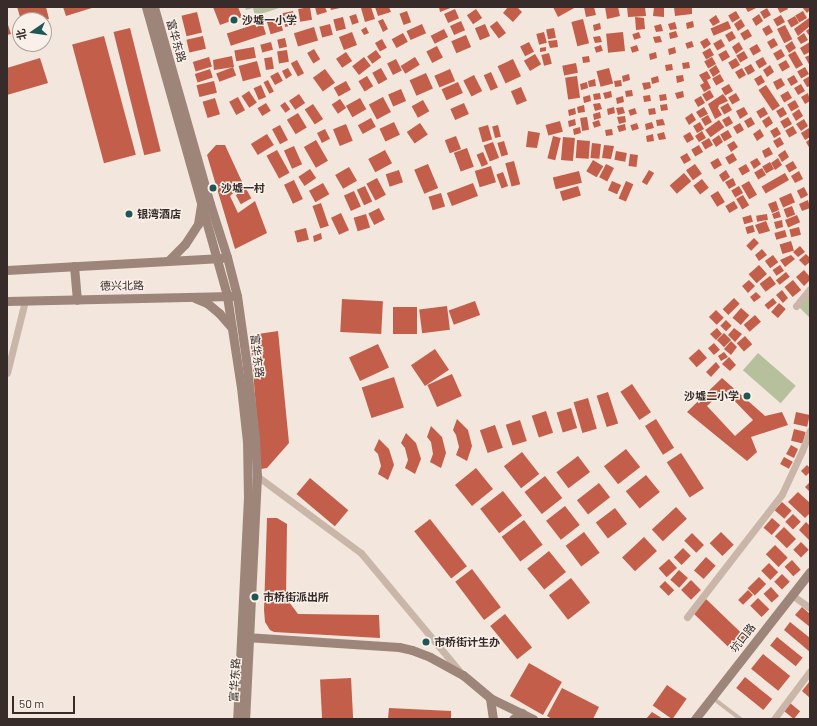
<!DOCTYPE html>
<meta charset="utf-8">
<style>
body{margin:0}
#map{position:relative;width:817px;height:726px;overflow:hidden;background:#f2e6dd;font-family:Barlow,"Noto Sans SC",sans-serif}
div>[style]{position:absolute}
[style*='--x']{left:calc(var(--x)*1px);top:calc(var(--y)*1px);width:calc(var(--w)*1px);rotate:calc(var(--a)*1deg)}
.green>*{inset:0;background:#b7c09d;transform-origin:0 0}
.building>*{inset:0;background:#c35e4a;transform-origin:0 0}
.lane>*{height:3.5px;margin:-1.75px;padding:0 1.75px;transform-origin:1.75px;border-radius:1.75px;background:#cab6a9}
.street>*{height:7px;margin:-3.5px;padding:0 3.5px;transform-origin:3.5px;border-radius:3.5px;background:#cab6a9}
.secondary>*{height:9px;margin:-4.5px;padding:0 4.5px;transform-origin:4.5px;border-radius:4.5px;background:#9d857a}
.dots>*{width:11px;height:11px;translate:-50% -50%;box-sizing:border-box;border:2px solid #f9f1e9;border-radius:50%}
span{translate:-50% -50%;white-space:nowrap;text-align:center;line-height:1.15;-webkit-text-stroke:3px #f9f1e9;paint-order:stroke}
.poi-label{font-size:11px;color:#372c29;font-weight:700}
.left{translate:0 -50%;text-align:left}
.right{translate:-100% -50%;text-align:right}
.street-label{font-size:11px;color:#372c29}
.frame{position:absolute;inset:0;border:8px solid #372c29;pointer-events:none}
.north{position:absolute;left:12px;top:12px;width:40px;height:40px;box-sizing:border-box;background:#f9f1e9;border:1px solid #aba29c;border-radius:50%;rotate:257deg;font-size:11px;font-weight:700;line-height:16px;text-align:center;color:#372c29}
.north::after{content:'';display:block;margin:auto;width:14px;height:18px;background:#1f5757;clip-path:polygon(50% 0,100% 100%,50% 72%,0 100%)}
.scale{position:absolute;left:12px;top:696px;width:63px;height:18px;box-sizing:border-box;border:2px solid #372c29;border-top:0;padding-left:5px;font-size:12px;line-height:14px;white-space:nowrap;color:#372c29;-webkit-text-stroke:3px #f9f1e9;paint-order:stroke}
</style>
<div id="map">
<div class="green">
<i style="clip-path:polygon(245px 7px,282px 7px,255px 16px,253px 8px,246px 10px)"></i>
<i style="clip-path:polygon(810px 294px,810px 318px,799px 307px)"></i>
<i style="left:758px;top:353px;width:50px;height:23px;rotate:41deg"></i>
</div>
<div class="building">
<i style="clip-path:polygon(17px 7px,46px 7px,49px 19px,21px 20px)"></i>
<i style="clip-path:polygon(63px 7px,95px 7px,66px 16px)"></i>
<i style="clip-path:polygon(213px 7px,238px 7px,242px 17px,220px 25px)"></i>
<i style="left:310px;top:7px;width:13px;height:12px;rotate:81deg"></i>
<i style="clip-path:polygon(315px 7px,325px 7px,327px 12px,317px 15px)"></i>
<i style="clip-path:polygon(330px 7px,340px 7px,340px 8px,331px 10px)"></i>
<i style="clip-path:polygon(365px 7px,371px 7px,375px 19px,365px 22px,361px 8px)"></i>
<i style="clip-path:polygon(375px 7px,389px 7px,391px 12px,378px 16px)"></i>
<i style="clip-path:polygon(439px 7px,453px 7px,440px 12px)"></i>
<i style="clip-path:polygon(508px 7px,517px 7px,522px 12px,513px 22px,503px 13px)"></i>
<i style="clip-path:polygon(553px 7px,576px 7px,558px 17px)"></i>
<i style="clip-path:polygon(584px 7px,594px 7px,596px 15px,586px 17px)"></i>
<i style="clip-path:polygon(605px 7px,618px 7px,620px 16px,607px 19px)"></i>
<i style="clip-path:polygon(627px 7px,645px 7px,646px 16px,628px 17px)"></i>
<i style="clip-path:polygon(654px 7px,664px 7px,664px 17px,653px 16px)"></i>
<i style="clip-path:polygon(674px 7px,692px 7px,692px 14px,675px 16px)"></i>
<i style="clip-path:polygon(745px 7px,755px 7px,756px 8px,748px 12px)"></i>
<i style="clip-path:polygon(777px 7px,787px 7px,788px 9px,780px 13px)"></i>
<i style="clip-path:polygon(802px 7px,810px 7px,810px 10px,807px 13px)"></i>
<i style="left:767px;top:8px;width:8px;height:8px;rotate:60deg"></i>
<i style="left:455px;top:9px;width:10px;height:12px;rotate:66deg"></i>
<i style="left:476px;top:9px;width:11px;height:11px;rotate:56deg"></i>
<i style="left:293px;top:11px;width:14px;height:11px;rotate:78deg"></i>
<i style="left:407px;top:11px;width:12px;height:8px;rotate:70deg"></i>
<i style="left:736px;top:11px;width:8px;height:9px;rotate:60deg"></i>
<i style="left:803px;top:11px;width:8px;height:9px;rotate:60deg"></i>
<i style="left:197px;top:12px;width:21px;height:16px;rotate:76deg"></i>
<i style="left:356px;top:14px;width:9px;height:7px;rotate:72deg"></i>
<i style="clip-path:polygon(759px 14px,763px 21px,756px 26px,752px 19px)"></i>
<i style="clip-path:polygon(716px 15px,720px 22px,713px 26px,709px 20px)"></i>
<i style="left:781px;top:15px;width:8px;height:9px;rotate:60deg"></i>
<i style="left:795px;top:16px;width:8px;height:9px;rotate:60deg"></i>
<i style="left:279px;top:17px;width:14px;height:13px;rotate:73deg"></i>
<i style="left:343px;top:17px;width:12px;height:10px;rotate:76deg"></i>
<i style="clip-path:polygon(635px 17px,644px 18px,645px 29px,636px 30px)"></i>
<i style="clip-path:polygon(809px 18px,810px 26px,798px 36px,794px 29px)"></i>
<i style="clip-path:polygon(383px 19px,388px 29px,383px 32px,378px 21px)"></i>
<i style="left:583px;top:19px;width:25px;height:12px;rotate:76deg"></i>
<i style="clip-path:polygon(741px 19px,745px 26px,738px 31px,734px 24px)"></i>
<i style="left:461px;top:21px;width:10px;height:12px;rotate:66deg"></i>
<i style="left:497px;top:21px;width:15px;height:9px;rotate:53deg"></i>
<i style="clip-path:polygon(693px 21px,694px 27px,687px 29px,686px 23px)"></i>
<i style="left:728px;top:21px;width:8px;height:19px;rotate:67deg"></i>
<i style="clip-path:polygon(7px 22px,11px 34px,7px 35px)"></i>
<i style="left:262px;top:22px;width:13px;height:37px;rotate:72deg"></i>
<i style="clip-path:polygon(675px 22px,677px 29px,670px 30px,668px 24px)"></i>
<i style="clip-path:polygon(600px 23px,601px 29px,594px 31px,593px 25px)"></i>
<i style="left:330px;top:24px;width:11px;height:11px;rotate:75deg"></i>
<i style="left:422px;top:24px;width:10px;height:17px;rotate:66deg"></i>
<i style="left:485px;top:24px;width:13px;height:11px;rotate:67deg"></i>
<i style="clip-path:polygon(661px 24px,663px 31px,656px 32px,654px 26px)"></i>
<i style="left:769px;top:25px;width:8px;height:8px;rotate:60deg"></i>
<i style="left:785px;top:25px;width:16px;height:9px;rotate:63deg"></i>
<i style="left:314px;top:27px;width:14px;height:21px;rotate:73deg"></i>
<i style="clip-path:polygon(366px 27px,369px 33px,364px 35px,361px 30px)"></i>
<i style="left:130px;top:28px;width:127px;height:17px;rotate:76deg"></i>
<i style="left:554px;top:28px;width:10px;height:8px;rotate:79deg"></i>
<i style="clip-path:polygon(810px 28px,810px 37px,806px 31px)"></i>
<i style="left:444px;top:29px;width:9px;height:15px;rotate:63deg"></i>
<i style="left:748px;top:29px;width:8px;height:9px;rotate:60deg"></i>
<i style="clip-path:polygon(676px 31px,678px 37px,670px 39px,669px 33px)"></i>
<i style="left:732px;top:31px;width:8px;height:8px;rotate:60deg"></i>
<i style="left:352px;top:32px;width:14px;height:14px;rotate:69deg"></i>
<i style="left:544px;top:32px;width:11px;height:8px;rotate:75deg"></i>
<i style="left:623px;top:32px;width:19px;height:17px;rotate:84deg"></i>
<i style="left:639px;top:32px;width:6px;height:7px;rotate:72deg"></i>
<i style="left:403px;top:33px;width:10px;height:13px;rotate:61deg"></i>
<i style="clip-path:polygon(804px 33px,808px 40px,801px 44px,797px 38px)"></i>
<i style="left:466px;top:35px;width:13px;height:16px;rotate:67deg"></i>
<i style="left:104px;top:36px;width:123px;height:33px;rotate:75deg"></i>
<i style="left:203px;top:36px;width:13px;height:17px;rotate:77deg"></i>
<i style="clip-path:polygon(600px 36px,602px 42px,595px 43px,593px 37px)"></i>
<i style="clip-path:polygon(660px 36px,662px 42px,655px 43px,653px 37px)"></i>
<i style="left:285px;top:38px;width:9px;height:8px;rotate:77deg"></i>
<i style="clip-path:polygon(707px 38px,711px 44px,704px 49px,700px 42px)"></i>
<i style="left:774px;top:38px;width:8px;height:8px;rotate:60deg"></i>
<i style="left:382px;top:39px;width:10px;height:8px;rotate:61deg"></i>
<i style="left:721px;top:39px;width:8px;height:9px;rotate:60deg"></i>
<i style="clip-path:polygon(557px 40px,558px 47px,550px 48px,548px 41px)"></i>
<i style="left:692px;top:41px;width:6px;height:7px;rotate:72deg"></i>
<i style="clip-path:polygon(792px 41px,796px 48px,789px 53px,785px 46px)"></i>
<i style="left:271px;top:42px;width:8px;height:11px;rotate:76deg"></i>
<i style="left:529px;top:42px;width:11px;height:10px;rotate:63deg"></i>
<i style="clip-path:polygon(739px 42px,743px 49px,736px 54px,732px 47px)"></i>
<i style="clip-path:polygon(810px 42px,810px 52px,804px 55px,800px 48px)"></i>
<i style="left:757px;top:44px;width:8px;height:9px;rotate:60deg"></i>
<i style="left:601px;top:45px;width:6px;height:7px;rotate:72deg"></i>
<i style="left:637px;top:45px;width:6px;height:7px;rotate:72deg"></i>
<i style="left:437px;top:46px;width:13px;height:12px;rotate:63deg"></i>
<i style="left:254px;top:47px;width:11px;height:20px;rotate:80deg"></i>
<i style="clip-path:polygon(546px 47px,546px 51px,540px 52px,540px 48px)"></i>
<i style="clip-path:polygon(675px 47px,676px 53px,669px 55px,668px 49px)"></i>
<i style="left:710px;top:48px;width:8px;height:9px;rotate:60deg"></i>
<i style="left:314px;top:49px;width:12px;height:8px;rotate:59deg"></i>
<i style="left:781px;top:49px;width:8px;height:9px;rotate:60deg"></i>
<i style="left:287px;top:50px;width:12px;height:10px;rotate:81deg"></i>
<i style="left:376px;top:50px;width:9px;height:11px;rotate:54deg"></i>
<i style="left:726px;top:50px;width:8px;height:9px;rotate:60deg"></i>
<i style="left:744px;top:51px;width:8px;height:9px;rotate:60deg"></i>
<i style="left:795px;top:51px;width:16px;height:8px;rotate:60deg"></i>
<i style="left:346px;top:52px;width:11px;height:12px;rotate:56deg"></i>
<i style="clip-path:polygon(656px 52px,657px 58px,650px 60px,649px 54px)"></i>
<i style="left:549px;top:53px;width:11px;height:8px;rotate:75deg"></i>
<i style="left:535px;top:54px;width:12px;height:13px;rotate:59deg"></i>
<i style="clip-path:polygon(810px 55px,810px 66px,805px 57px)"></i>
<i style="clip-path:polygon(232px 56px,234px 67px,214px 70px,213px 60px)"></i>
<i style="left:589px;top:56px;width:6px;height:7px;rotate:81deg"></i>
<i style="left:209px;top:57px;width:10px;height:17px;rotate:73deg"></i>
<i style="left:272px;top:57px;width:12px;height:8px;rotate:81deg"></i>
<i style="left:364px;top:57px;width:11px;height:15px;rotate:52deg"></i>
<i style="left:415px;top:57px;width:9px;height:17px;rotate:58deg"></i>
<i style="left:712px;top:57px;width:8px;height:9px;rotate:60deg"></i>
<i style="left:763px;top:57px;width:8px;height:9px;rotate:60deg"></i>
<i style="clip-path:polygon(40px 58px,48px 83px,7px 95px,7px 68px)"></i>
<i style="left:736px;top:58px;width:8px;height:9px;rotate:60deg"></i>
<i style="left:396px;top:59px;width:13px;height:10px;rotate:63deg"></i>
<i style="left:513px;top:59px;width:19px;height:17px;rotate:65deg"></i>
<i style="left:297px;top:60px;width:15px;height:7px;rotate:62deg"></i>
<i style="left:786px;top:60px;width:8px;height:9px;rotate:60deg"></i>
<i style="left:257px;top:61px;width:16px;height:19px;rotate:75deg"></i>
<i style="left:689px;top:62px;width:6px;height:7px;rotate:81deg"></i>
<i style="left:576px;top:63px;width:10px;height:14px;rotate:79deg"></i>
<i style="left:672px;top:64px;width:6px;height:7px;rotate:81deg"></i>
<i style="left:751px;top:64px;width:8px;height:8px;rotate:60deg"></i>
<i style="clip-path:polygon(716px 65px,720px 72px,713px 77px,709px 70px)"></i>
<i style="clip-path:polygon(770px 65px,774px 72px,767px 77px,763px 70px)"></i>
<i style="left:233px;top:67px;width:9px;height:18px;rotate:69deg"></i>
<i style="left:805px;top:67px;width:8px;height:9px;rotate:60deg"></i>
<i style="clip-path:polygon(288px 68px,292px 75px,286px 79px,282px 71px)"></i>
<i style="left:381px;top:68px;width:13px;height:10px;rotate:61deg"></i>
<i style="left:609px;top:68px;width:16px;height:13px;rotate:75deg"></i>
<i style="left:742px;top:68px;width:8px;height:8px;rotate:60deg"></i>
<i style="left:210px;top:69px;width:9px;height:16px;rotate:72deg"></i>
<i style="left:325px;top:69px;width:17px;height:15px;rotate:54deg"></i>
<i style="left:450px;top:69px;width:13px;height:17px;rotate:67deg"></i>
<i style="clip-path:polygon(707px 71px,711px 78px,707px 80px,711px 88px,704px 92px,700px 85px,704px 83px,699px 75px)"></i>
<i style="left:278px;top:72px;width:10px;height:9px;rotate:61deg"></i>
<i style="left:491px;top:72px;width:17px;height:8px;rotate:66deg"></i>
<i style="left:426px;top:73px;width:17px;height:18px;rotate:66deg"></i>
<i style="clip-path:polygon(629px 74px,630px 80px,623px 82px,622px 76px)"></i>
<i style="left:720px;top:74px;width:8px;height:9px;rotate:60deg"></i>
<i style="left:474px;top:75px;width:18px;height:12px;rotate:63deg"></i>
<i style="clip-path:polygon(683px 75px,684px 81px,677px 83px,676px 76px)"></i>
<i style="left:761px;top:75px;width:8px;height:8px;rotate:60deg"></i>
<i style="left:794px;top:75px;width:8px;height:8px;rotate:60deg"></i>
<i style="left:367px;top:76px;width:12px;height:10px;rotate:59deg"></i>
<i style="left:577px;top:76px;width:22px;height:12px;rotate:82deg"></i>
<i style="clip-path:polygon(658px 76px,659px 82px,652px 84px,651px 78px)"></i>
<i style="clip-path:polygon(810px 76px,810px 86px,807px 87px,803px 80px)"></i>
<i style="clip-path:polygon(781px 78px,785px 85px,777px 90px,773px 82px)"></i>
<i style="clip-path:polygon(595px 79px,596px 86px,589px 87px,588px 81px)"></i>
<i style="left:268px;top:80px;width:13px;height:5px;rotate:63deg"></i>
<i style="left:621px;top:80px;width:6px;height:7px;rotate:81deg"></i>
<i style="left:214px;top:81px;width:12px;height:18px;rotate:76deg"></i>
<i style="left:346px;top:81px;width:10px;height:14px;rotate:61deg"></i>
<i style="left:458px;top:82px;width:12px;height:18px;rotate:66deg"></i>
<i style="clip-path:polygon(587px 82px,588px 88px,581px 90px,580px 84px)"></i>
<i style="clip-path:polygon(650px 82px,651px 88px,644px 90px,642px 83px)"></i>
<i style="left:729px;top:84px;width:8px;height:9px;rotate:60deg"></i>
<i style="left:801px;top:84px;width:8px;height:8px;rotate:60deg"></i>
<i style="left:261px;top:85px;width:13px;height:8px;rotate:67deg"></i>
<i style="left:766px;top:85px;width:25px;height:9px;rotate:56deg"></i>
<i style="left:521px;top:87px;width:15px;height:11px;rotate:67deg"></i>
<i style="left:401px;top:89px;width:13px;height:14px;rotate:67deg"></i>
<i style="left:632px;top:90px;width:6px;height:7px;rotate:81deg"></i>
<i style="left:710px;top:90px;width:8px;height:9px;rotate:60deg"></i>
<i style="left:249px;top:91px;width:14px;height:9px;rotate:56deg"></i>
<i style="clip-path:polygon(611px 91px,612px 97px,605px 99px,603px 93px)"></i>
<i style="clip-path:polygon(683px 91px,684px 97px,677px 99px,675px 93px)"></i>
<i style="left:788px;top:91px;width:8px;height:9px;rotate:60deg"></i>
<i style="left:600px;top:93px;width:6px;height:7px;rotate:81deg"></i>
<i style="left:736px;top:93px;width:8px;height:9px;rotate:60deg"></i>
<i style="clip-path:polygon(808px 93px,810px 101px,805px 104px,801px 97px)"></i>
<i style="left:299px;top:94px;width:11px;height:12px;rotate:56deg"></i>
<i style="left:666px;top:94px;width:6px;height:7px;rotate:81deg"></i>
<i style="clip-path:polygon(723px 94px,728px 101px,719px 105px,718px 108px,722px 115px,715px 119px,708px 104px)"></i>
<i style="clip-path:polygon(590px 95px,591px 101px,584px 103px,583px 97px)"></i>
<i style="left:650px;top:95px;width:6px;height:7px;rotate:81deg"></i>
<i style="clip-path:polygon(623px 96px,624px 102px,617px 104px,616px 98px)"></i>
<i style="left:701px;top:96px;width:8px;height:8px;rotate:60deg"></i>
<i style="left:238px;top:97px;width:15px;height:10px;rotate:62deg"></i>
<i style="left:383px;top:97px;width:17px;height:16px;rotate:62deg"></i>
<i style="left:215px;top:98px;width:17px;height:13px;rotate:73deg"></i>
<i style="left:360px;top:98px;width:13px;height:16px;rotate:61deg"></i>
<i style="left:340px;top:99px;width:11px;height:10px;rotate:56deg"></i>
<i style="left:423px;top:100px;width:13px;height:13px;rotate:61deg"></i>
<i style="left:795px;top:100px;width:8px;height:9px;rotate:60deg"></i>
<i style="left:285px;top:102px;width:9px;height:6px;rotate:54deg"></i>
<i style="left:266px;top:103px;width:9px;height:10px;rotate:58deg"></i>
<i style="left:464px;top:103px;width:12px;height:15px;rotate:66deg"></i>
<i style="clip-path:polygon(600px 103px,602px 109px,595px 111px,593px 104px)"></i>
<i style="left:728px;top:103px;width:8px;height:9px;rotate:60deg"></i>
<i style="left:313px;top:104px;width:18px;height:10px;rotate:56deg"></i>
<i style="left:667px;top:104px;width:6px;height:7px;rotate:81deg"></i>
<i style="clip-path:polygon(584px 105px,585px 112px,578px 113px,577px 107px)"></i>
<i style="clip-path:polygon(614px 107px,615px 113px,608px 115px,607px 109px)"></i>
<i style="clip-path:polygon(623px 107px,625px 113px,618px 115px,616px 108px)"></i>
<i style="clip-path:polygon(704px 107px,708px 114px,700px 118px,696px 112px)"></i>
<i style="clip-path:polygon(744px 107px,748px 114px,740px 119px,736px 111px)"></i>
<i style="left:764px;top:107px;width:8px;height:9px;rotate:60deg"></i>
<i style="left:783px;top:107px;width:8px;height:8px;rotate:60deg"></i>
<i style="clip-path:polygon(575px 108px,576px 114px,569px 116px,568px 110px)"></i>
<i style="left:635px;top:108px;width:6px;height:7px;rotate:72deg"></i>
<i style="left:655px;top:108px;width:6px;height:7px;rotate:81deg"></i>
<i style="clip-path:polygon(799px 109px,803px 116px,796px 121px,792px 114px)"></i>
<i style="clip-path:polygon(600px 112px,601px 118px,594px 120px,593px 114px)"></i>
<i style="left:298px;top:113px;width:17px;height:13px;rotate:59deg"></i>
<i style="clip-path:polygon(692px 113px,696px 120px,689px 125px,685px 118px)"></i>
<i style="left:708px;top:115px;width:8px;height:8px;rotate:60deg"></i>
<i style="clip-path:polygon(625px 116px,626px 122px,619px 124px,617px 117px)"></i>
<i style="left:729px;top:116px;width:8px;height:8px;rotate:60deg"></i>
<i style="clip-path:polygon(769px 116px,773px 123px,766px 128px,762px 121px)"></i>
<i style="left:587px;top:117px;width:13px;height:7px;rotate:81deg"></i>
<i style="left:751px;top:117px;width:8px;height:8px;rotate:60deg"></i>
<i style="left:788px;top:117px;width:8px;height:9px;rotate:60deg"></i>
<i style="left:371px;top:118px;width:10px;height:15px;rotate:61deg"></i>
<i style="clip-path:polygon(575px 119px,576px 125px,569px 127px,568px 121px)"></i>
<i style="clip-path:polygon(663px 119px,665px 125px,657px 126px,656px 120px)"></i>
<i style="clip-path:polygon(804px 119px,808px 126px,801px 131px,796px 124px)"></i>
<i style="left:599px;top:120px;width:6px;height:7px;rotate:72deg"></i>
<i style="left:719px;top:120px;width:9px;height:17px;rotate:54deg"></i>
<i style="left:560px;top:121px;width:11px;height:15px;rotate:75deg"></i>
<i style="left:394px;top:122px;width:14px;height:16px;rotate:65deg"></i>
<i style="clip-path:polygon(652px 122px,654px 128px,646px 130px,645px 124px)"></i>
<i style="left:700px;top:122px;width:8px;height:8px;rotate:60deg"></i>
<i style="left:420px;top:123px;width:14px;height:16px;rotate:56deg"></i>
<i style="left:637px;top:123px;width:6px;height:7px;rotate:72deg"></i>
<i style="left:740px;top:123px;width:8px;height:8px;rotate:60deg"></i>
<i style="left:346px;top:124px;width:18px;height:14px;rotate:68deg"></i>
<i style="clip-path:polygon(625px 124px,626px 130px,619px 132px,617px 126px)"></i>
<i style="left:280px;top:125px;width:17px;height:9px;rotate:62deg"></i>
<i style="left:488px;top:125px;width:15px;height:10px;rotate:74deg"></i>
<i style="left:498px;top:125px;width:12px;height:6px;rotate:76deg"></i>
<i style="left:793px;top:126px;width:8px;height:9px;rotate:60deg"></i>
<i style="clip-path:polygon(580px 127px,581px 133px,574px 135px,573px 129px)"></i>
<i style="left:777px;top:127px;width:8px;height:8px;rotate:60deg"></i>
<i style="clip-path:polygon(809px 128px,810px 137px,805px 140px,801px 133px)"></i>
<i style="left:325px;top:129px;width:11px;height:9px;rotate:63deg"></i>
<i style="left:612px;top:129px;width:6px;height:7px;rotate:81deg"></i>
<i style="clip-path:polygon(760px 129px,764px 136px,757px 141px,753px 134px)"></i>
<i style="left:728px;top:130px;width:8px;height:9px;rotate:60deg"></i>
<i style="clip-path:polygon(528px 131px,540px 133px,537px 148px,526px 147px)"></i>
<i style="clip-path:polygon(702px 131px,706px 138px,699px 142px,695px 136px)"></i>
<i style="clip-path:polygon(664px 132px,666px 139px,659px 140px,657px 134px)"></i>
<i style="left:690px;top:132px;width:8px;height:8px;rotate:60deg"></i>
<i style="left:267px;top:134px;width:13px;height:19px;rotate:58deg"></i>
<i style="clip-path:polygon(653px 134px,654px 141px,647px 142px,646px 136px)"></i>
<i style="clip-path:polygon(719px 135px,723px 142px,716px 147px,712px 140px)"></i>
<i style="left:456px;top:136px;width:14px;height:12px;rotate:69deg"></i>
<i style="left:553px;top:136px;width:8px;height:23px;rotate:14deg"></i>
<i style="left:563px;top:137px;width:12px;height:23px;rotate:5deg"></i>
<i style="left:780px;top:137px;width:8px;height:8px;rotate:60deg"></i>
<i style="left:709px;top:138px;width:8px;height:9px;rotate:60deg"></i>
<i style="clip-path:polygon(810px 139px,810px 149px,806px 142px)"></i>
<i style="left:316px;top:140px;width:24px;height:14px;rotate:60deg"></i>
<i style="left:577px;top:140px;width:13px;height:18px;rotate:4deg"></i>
<i style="left:504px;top:141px;width:14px;height:7px;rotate:73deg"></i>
<i style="clip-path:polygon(734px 141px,738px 147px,731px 152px,727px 145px)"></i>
<i style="left:493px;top:142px;width:17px;height:10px;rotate:69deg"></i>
<i style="left:592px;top:143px;width:9px;height:15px;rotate:6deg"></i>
<i style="clip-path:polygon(216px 145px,225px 145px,243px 184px,230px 196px,238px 213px,255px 201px,267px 233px,235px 249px,207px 155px)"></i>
<i style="clip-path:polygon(604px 145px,614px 146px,611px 159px,602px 158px)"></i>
<i style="left:699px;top:145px;width:8px;height:9px;rotate:60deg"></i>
<i style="left:294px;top:146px;width:20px;height:11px;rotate:66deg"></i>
<i style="clip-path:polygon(769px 147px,773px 154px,765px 158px,762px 151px)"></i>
<i style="left:467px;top:148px;width:20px;height:14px;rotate:70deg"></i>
<i style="left:277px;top:150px;width:26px;height:12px;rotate:61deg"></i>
<i style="left:385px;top:150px;width:15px;height:19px;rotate:62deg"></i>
<i style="clip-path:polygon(785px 150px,789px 157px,782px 162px,778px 155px)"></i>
<i style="left:616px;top:151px;width:11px;height:9px;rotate:10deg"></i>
<i style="left:483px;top:152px;width:13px;height:7px;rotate:67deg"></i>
<i style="left:687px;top:153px;width:8px;height:8px;rotate:60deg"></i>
<i style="left:733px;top:153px;width:8px;height:9px;rotate:60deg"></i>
<i style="left:630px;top:154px;width:8px;height:12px;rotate:7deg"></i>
<i style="left:718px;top:158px;width:8px;height:9px;rotate:60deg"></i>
<i style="clip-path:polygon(757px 158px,761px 164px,754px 169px,750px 162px)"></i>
<i style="clip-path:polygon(778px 158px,782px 165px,775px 170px,771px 163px)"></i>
<i style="left:593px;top:160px;width:12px;height:13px;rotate:31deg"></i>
<i style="left:514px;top:161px;width:24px;height:9px;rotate:75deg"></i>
<i style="left:793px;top:161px;width:8px;height:9px;rotate:60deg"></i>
<i style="left:770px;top:162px;width:8px;height:9px;rotate:60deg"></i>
<i style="left:428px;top:164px;width:26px;height:15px;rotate:67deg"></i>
<i style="left:606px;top:164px;width:9px;height:15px;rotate:27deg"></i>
<i style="left:695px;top:164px;width:12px;height:11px;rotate:55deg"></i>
<i style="left:746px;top:164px;width:8px;height:9px;rotate:60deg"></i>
<i style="left:491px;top:166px;width:17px;height:17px;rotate:73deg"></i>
<i style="left:349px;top:167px;width:16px;height:16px;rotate:60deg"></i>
<i style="left:762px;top:168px;width:8px;height:9px;rotate:60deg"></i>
<i style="left:310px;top:169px;width:11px;height:14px;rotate:56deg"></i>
<i style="left:399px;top:170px;width:13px;height:14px;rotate:72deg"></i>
<i style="left:649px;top:170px;width:6px;height:14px;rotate:31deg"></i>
<i style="clip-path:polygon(726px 170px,730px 177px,723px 182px,719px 175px)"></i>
<i style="left:579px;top:171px;width:12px;height:27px;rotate:76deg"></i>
<i style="clip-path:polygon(799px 171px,803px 179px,795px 183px,791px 176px)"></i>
<i style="left:503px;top:172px;width:15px;height:7px;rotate:70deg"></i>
<i style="left:684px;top:173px;width:11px;height:19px;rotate:49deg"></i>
<i style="left:785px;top:173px;width:8px;height:27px;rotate:60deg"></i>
<i style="left:377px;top:178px;width:19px;height:12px;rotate:62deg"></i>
<i style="clip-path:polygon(733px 178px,736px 185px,729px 189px,725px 182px)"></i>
<i style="left:702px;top:179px;width:11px;height:11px;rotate:52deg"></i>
<i style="left:294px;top:180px;width:21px;height:11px;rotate:65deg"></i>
<i style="left:612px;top:181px;width:10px;height:10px;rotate:24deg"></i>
<i style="left:626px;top:181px;width:8px;height:19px;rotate:23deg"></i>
<i style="left:749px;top:181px;width:16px;height:9px;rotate:60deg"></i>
<i style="left:323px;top:183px;width:13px;height:16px;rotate:61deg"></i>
<i style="left:473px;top:183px;width:14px;height:28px;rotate:69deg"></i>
<i style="left:365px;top:186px;width:17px;height:9px;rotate:65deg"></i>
<i style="left:578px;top:186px;width:10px;height:19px;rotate:73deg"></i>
<i style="left:739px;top:186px;width:8px;height:9px;rotate:60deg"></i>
<i style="left:245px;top:187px;width:13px;height:12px;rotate:61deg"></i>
<i style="left:804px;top:187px;width:9px;height:8px;rotate:63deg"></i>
<i style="left:354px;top:191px;width:17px;height:11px;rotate:66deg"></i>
<i style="left:718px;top:191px;width:13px;height:9px;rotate:58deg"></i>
<i style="left:441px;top:193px;width:14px;height:13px;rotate:73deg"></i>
<i style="left:791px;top:193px;width:10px;height:13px;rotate:66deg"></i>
<i style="left:743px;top:195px;width:12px;height:8px;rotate:59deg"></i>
<i style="clip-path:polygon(808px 200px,810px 208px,802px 211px,799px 204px)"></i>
<i style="left:734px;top:201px;width:8px;height:10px;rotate:60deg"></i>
<i style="clip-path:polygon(776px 201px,779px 210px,772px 213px,768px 204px)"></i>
<i style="left:321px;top:203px;width:24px;height:9px;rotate:71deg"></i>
<i style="left:792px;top:206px;width:9px;height:9px;rotate:69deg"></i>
<i style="left:379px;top:208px;width:13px;height:12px;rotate:63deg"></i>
<i style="clip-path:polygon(779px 211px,781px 217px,774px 219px,772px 214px)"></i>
<i style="left:341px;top:213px;width:19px;height:11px;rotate:65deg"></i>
<i style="left:366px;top:214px;width:14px;height:13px;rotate:73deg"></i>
<i style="left:767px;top:214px;width:6px;height:11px;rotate:81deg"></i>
<i style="left:751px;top:215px;width:7px;height:9px;rotate:74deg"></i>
<i style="left:797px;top:215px;width:8px;height:13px;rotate:67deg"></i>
<i style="clip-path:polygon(782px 220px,783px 227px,776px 229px,774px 222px)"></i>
<i style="clip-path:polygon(766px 221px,770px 231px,759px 234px,755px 225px)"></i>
<i style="left:753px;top:225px;width:7px;height:8px;rotate:74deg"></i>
<i style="left:799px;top:227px;width:8px;height:10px;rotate:76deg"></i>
<i style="left:306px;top:228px;width:12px;height:12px;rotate:76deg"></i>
<i style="left:785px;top:230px;width:7px;height:11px;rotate:74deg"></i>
<i style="clip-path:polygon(321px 233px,322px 239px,314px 242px,313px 236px)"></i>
<i style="left:754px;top:238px;width:7px;height:11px;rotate:45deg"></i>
<i style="left:791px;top:241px;width:10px;height:12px;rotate:73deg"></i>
<i style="clip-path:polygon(800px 246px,805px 252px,798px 257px,793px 252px)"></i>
<i style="clip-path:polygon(762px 249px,767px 255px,759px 261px,755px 255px)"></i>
<i style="clip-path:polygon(806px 254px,810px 258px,810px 262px,805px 266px,799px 260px)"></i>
<i style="left:773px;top:255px;width:9px;height:10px;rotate:54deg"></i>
<i style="clip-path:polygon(791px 255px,795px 259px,785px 267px,780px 260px)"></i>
<i style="left:759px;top:265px;width:12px;height:14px;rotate:48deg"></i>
<i style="left:780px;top:265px;width:7px;height:9px;rotate:56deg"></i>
<i style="clip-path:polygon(804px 270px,810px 277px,810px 280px,804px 286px,796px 277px)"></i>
<i style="left:786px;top:272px;width:6px;height:13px;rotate:51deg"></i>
<i style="left:770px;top:276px;width:10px;height:13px;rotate:53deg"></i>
<i style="clip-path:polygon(749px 280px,755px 286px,748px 293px,742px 286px)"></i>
<i style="left:793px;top:280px;width:13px;height:11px;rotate:51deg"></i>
<i style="clip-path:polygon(782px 290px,788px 298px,783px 303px,776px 295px)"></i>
<i style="clip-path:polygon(756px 292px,761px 297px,754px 302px,750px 297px)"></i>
<i style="left:734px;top:298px;width:8px;height:16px;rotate:45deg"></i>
<i style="left:773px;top:298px;width:6px;height:11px;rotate:51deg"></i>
<i style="left:342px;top:299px;width:41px;height:33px;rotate:3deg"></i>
<i style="left:475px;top:301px;width:15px;height:28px;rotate:70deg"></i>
<i style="left:779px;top:303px;width:9px;height:12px;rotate:41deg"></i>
<i style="left:447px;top:306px;width:24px;height:28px;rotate:83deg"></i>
<i style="left:393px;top:307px;width:24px;height:27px"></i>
<i style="left:741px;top:308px;width:11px;height:13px;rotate:41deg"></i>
<i style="left:716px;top:310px;width:11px;height:10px;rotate:45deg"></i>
<i style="left:755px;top:315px;width:9px;height:15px;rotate:49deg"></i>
<i style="left:726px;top:320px;width:8px;height:8px;rotate:45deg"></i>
<i style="clip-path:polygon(717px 328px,722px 334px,716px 340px,710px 334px)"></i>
<i style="clip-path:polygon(734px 328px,742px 334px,735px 342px,728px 335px)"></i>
<i style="clip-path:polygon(278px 331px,289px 443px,267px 468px,261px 469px,251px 346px,258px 334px)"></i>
<i style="left:724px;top:333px;width:10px;height:10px;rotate:45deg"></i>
<i style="left:745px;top:336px;width:11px;height:11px;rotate:49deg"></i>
<i style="clip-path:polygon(731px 341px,737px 347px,731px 355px,724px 349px)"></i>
<i style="left:714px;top:343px;width:9px;height:8px;rotate:49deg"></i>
<i style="left:378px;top:344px;width:26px;height:32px;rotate:65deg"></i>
<i style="left:435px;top:349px;width:25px;height:29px;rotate:56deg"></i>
<i style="left:699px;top:349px;width:12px;height:14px;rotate:48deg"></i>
<i style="clip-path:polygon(724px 352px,728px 357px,721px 361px,718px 356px)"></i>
<i style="clip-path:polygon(729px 357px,736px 365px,730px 371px,722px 364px)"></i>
<i style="clip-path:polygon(716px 362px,720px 367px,711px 377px,706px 372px)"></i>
<i style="left:452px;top:374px;width:24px;height:27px;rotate:66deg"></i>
<i style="left:394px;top:377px;width:32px;height:34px;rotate:72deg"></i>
<i style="clip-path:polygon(evenodd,722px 378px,765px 416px,782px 412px,788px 425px,751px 437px,757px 452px,747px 461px,687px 412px,722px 378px,724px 390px,753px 420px,735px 436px,707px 406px,724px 390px)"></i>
<i style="left:632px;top:384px;width:34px;height:14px;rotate:56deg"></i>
<i style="left:608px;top:392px;width:33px;height:12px;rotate:72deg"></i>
<i style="left:588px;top:398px;width:32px;height:15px;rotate:74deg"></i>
<i style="left:571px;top:408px;width:21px;height:15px;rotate:73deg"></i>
<i style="left:546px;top:411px;width:23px;height:15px;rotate:72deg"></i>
<i style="left:796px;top:412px;width:14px;height:12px;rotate:12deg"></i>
<i style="clip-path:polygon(457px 419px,468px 430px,472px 446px,467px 461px,456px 455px,459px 447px,456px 435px,453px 430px)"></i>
<i style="left:656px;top:419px;width:34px;height:13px;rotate:58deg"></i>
<i style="left:520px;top:420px;width:22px;height:15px;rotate:72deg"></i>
<i style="left:495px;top:425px;width:24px;height:16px;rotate:71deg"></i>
<i style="clip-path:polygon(431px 426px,442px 437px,446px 453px,441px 468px,430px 462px,433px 454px,431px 442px,427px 437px)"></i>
<i style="left:794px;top:429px;width:12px;height:12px;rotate:14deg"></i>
<i style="clip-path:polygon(406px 433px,416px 443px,421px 459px,415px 474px,405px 468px,408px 460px,405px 448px,401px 443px)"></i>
<i style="clip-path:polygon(379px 439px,389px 449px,394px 465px,388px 480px,378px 474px,381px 466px,378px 454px,374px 450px)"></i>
<i style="clip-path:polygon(791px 445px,798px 449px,794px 458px,786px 454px)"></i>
<i style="left:626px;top:449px;width:23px;height:28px;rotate:52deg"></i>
<i style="left:522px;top:452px;width:28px;height:23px;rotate:52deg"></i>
<i style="left:681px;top:453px;width:42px;height:17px;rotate:57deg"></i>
<i style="left:578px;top:456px;width:20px;height:27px;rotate:53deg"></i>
<i style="left:784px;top:457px;width:10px;height:8px;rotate:29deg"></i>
<i style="clip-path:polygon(807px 465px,810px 468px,810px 472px,806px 476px,801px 471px)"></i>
<i style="left:476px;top:468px;width:27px;height:27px;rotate:51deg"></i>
<i style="left:646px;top:475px;width:22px;height:26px;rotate:51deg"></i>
<i style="left:545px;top:476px;width:28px;height:26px;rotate:52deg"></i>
<i style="left:310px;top:478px;width:50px;height:21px;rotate:40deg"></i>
<i style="clip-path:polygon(810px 482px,810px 492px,805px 487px)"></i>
<i style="left:599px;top:483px;width:18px;height:28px;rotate:52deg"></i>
<i style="left:503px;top:491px;width:31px;height:29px;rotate:52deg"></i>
<i style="clip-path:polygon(798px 492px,810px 503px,810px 513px,805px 518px,788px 502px)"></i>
<i style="left:782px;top:502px;width:13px;height:11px;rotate:42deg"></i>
<i style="left:565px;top:506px;width:24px;height:24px;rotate:52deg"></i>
<i style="left:676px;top:507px;width:16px;height:33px;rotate:47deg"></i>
<i style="left:615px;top:508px;width:20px;height:24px;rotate:53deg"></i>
<i style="left:793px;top:514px;width:11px;height:11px;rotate:45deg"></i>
<i style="clip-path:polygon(267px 518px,277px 518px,287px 524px,286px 598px,298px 614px,379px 615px,380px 638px,274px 632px,270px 630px,265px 622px,264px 610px)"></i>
<i style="left:772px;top:518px;width:11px;height:13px;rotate:41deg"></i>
<i style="left:430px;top:519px;width:60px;height:20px;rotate:52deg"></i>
<i style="left:524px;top:520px;width:31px;height:28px;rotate:53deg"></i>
<i style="clip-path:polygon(806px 522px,810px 526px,810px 541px,799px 530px)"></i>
<i style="left:784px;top:527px;width:17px;height:13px;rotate:45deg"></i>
<i style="left:584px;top:532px;width:26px;height:23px;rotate:53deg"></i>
<i style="left:721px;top:532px;width:18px;height:16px;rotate:45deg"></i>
<i style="left:692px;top:533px;width:17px;height:11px;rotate:45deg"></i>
<i style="left:644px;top:537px;width:19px;height:30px;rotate:47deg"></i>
<i style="left:801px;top:542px;width:11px;height:11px;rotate:45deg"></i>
<i style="left:775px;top:545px;width:18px;height:13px;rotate:45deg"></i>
<i style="left:683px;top:548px;width:11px;height:13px;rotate:45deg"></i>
<i style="left:549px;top:551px;width:27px;height:28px;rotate:51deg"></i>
<i style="left:706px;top:557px;width:13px;height:18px;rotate:42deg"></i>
<i style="left:669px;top:559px;width:12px;height:14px;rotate:48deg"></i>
<i style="left:792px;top:560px;width:13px;height:10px;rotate:48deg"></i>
<i style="left:769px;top:563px;width:13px;height:11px;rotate:45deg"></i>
<i style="left:472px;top:569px;width:48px;height:21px;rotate:53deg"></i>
<i style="left:679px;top:570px;width:12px;height:13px;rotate:42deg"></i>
<i style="left:782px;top:574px;width:11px;height:11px;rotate:45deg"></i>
<i style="left:759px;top:577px;width:10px;height:16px;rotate:45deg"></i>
<i style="left:571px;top:578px;width:31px;height:28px;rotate:52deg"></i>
<i style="left:691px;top:580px;width:14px;height:14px;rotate:45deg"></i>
<i style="left:665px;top:581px;width:13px;height:8px;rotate:45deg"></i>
<i style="left:771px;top:587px;width:12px;height:10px;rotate:48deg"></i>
<i style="left:748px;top:590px;width:7px;height:14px;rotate:45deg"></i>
<i style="left:758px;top:598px;width:16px;height:11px;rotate:45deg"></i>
<i style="left:706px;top:599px;width:57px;height:19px;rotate:44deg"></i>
<i style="clip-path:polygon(802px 607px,810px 614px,810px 627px,795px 615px)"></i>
<i style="left:505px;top:614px;width:43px;height:19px;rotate:51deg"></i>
<i style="clip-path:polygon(790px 622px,810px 638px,810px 652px,784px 630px)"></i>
<i style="left:777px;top:637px;width:33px;height:11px;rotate:39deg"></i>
<i style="left:763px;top:654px;width:35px;height:19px;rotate:39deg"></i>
<i style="left:529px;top:663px;width:38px;height:38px;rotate:30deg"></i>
<i style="left:745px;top:677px;width:35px;height:14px;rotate:39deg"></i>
<i style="left:351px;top:678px;width:41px;height:31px;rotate:87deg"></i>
<i style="clip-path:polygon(810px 681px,810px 698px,802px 691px)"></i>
<i style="left:667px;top:685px;width:24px;height:25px;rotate:35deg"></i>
<i style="clip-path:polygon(562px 688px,599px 707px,593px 719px,552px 719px,547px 716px)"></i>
<i style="left:790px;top:703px;width:13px;height:10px;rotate:39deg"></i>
<i style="clip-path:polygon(389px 708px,451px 711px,451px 719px,388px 719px)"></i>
<i style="clip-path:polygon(652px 712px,663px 719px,646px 719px)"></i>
</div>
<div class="lane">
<i style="--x:713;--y:698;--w:35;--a:37"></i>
</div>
<div class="street">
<i style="--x:796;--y:306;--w:22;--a:-51"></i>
<i style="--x:7;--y:373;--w:74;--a:-76"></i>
<i style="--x:257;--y:476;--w:129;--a:36.5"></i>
<i style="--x:361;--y:553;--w:156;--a:50.2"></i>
<i style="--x:792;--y:595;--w:22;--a:36"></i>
<i style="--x:687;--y:617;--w:155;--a:-52.3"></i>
<i style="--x:782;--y:494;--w:47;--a:-65.1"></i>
<i style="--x:802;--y:451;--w:22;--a:-69"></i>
<i style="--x:774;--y:719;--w:60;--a:-53.1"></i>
</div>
<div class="secondary">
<i style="--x:146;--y:7;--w:300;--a:74.3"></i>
<i style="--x:227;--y:296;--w:92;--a:81.3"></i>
<i style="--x:241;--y:387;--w:54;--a:83.7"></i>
<i style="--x:247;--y:441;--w:56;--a:89"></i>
<i style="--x:248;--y:497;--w:222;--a:92.8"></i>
<i style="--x:154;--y:7;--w:205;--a:74.1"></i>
<i style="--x:210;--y:204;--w:56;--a:72.2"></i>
<i style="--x:227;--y:257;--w:40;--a:75.6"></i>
<i style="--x:237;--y:296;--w:64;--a:81.9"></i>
<i style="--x:246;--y:359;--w:80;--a:83.5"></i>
<i style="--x:255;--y:438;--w:38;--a:87"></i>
<i style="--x:257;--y:476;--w:243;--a:92.8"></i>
<i style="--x:168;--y:261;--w:24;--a:-45"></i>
<i style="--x:185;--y:244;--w:24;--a:-57"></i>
<i style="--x:198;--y:224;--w:19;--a:-81"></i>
<i style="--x:74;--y:266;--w:34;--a:85"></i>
<i style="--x:7;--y:270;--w:215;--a:-3.2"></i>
<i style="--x:195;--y:298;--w:13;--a:23"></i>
<i style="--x:207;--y:303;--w:16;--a:40"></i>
<i style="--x:219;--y:313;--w:18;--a:49"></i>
<i style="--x:7;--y:301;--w:225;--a:-1.3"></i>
<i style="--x:244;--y:637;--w:155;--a:3.7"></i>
<i style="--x:399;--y:647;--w:13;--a:13"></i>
<i style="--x:412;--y:650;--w:19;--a:21"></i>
<i style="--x:430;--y:657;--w:38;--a:29"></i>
<i style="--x:463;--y:675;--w:35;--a:40"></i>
<i style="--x:490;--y:698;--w:48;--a:26"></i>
<i style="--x:490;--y:698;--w:21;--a:82"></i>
<i style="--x:513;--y:719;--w:11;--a:-34"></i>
<i style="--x:695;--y:719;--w:187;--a:-52"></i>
</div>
<div class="dots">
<i style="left:234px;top:20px;background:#1f5757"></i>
<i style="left:213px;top:188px;background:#1f5757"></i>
<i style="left:129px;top:214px;background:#1f5757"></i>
<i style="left:747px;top:396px;background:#1f5757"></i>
<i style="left:255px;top:597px;background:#1f5757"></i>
<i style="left:426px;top:642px;background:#1f5757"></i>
</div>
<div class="poi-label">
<span class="left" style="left:242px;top:20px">沙墟一小学</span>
<span class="left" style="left:221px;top:188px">沙墟一村</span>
<span class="left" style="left:137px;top:214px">银湾酒店</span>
<span class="right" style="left:739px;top:396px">沙墟二小学</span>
<span class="left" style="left:263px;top:597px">市桥街派出所</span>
<span class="left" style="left:434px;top:642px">市桥街计生办</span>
</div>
<div class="street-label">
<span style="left:176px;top:41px;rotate:74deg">富华东路</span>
<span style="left:122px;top:286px;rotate:-1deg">德兴北路</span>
<span style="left:257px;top:356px;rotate:83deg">富华东路</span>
<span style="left:743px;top:638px;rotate:-52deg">坑口路</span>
<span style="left:235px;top:680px;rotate:-87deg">富华东路</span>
</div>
<div class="frame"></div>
<div class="north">北</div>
<div class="scale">50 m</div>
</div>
